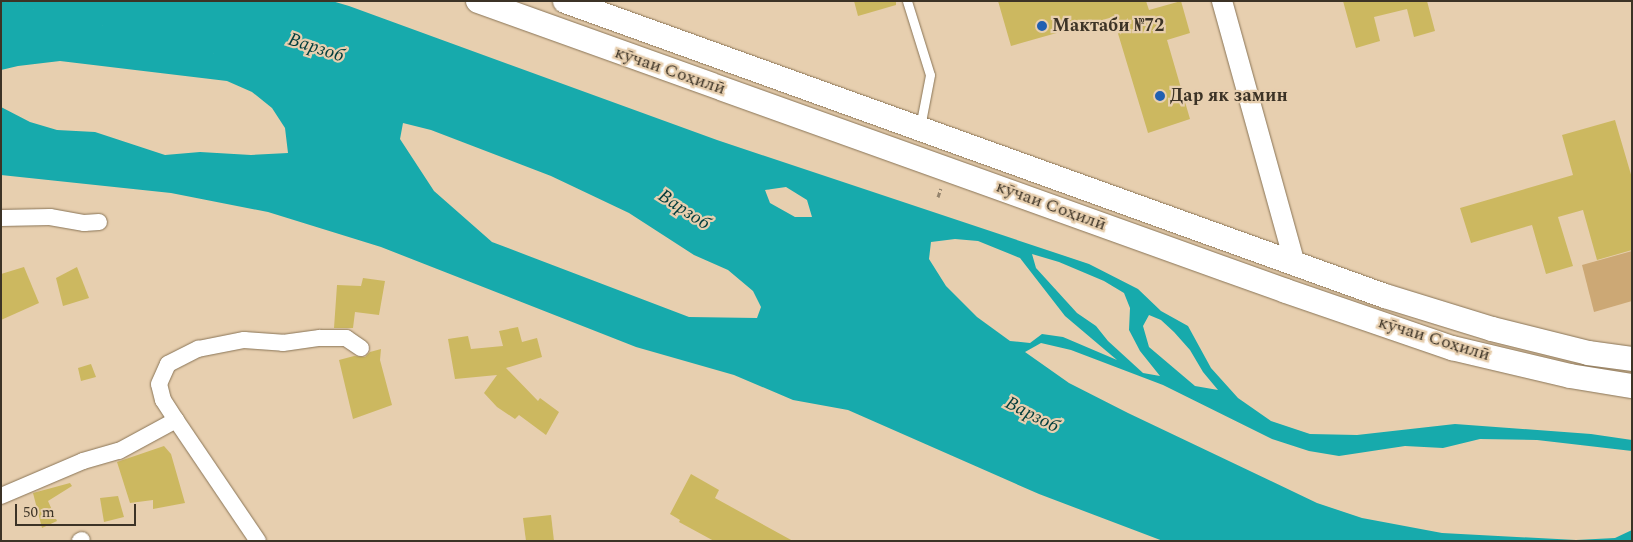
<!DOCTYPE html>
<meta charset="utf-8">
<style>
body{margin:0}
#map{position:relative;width:1633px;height:542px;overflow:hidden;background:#e7cfaf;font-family:Spectral,serif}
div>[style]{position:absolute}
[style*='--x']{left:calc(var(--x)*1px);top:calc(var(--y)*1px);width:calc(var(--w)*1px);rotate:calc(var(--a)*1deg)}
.green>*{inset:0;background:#cca875}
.water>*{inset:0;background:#17aaac}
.building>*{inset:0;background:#ccb860}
.path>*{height:3px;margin-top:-1.5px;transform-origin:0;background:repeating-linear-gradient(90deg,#95846d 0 5px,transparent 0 7.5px)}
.roads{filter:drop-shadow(0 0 1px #897456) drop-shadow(0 0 1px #897456)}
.service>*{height:9px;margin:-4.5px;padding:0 4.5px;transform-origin:4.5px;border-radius:4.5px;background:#fff}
.minor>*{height:16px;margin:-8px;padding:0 8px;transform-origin:8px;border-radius:8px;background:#fff}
.tertiary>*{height:20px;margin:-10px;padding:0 10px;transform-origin:10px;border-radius:10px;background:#fff}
.secondary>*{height:24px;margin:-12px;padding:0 12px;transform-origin:12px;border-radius:12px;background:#fff}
.dots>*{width:14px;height:14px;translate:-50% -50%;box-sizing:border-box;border:2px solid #e7cfaf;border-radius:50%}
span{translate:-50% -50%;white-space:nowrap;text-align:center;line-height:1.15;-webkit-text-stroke:4.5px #e7cfaf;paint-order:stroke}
.poi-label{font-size:18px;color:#3c3326;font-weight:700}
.left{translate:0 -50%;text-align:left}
.street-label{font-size:18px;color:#3c3326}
.water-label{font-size:19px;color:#003c3c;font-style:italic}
.frame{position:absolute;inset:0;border:2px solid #3c3326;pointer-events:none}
.scale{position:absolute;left:15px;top:504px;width:121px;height:22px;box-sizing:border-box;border:2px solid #3c3326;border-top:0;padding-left:6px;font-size:15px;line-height:18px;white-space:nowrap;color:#3c3326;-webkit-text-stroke:4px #e7cfaf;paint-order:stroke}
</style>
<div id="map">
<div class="green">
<i style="clip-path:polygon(1632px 251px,1632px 301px,1594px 312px,1582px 265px)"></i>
</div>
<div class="water">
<i style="clip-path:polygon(evenodd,1px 1px,332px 1px,349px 6px,717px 140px,1089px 264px,1138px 289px,1161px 311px,1188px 326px,1211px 368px,1238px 398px,1271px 421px,1310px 434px,1357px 435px,1455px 424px,1591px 434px,1632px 440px,1632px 451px,1537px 440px,1480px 439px,1443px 448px,1405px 446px,1339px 456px,1309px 451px,1272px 439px,1163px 385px,1071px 350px,1041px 343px,1025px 352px,1069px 383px,1128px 413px,1317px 503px,1362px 518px,1442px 533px,1576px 540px,1615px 538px,1632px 530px,1632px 541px,1163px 541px,1039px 494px,848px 410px,793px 400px,734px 375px,636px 347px,381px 247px,268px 212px,171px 193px,1px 175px,1px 107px,30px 122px,57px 130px,95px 132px,165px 155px,200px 152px,251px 155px,288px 153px,285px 128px,272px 108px,252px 92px,227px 81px,60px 61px,18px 66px,1px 70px,1px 1px,403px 123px,431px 130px,551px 176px,629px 213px,694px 255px,728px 270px,753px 291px,761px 307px,757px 318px,689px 317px,492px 242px,434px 191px,400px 139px,403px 123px,1px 1px,786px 187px,807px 200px,812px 217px,795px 217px,770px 203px,765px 190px,786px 187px,1px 1px,955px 239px,978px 241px,1020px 258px,1065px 316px,1117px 360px,1063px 337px,1042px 334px,1030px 343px,1010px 341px,977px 317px,946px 286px,929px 259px,931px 242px,955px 239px,1px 1px,1032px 254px,1059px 262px,1104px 281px,1124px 293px,1130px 308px,1129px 330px,1140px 351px,1160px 376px,1143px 373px,1108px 341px,1096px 326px,1077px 313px,1036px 268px,1032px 254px,1px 1px,1149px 315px,1161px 320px,1174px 332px,1190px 350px,1203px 372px,1218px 390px,1195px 386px,1149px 347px,1143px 326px,1149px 315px)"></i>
</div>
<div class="building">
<i style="clip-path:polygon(854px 1px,896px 1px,896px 5px,858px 16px)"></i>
<i style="clip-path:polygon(998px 1px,1146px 1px,1149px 10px,1181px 1px,1190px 33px,1167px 40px,1190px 119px,1148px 133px,1113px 17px,1011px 46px)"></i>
<i style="clip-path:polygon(1343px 1px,1427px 1px,1435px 31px,1414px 37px,1407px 9px,1374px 17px,1380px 41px,1356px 48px)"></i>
<i style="clip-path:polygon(1615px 120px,1632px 178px,1632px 250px,1597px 260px,1583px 210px,1558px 217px,1573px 266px,1546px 274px,1532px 225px,1471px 243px,1460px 208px,1573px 175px,1562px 135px)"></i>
<i style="clip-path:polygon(24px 267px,39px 303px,1px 320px,1px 274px)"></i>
<i style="clip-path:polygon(77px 267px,89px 298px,63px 306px,56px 278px)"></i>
<i style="clip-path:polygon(363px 278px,385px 281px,379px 315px,355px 312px,353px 328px,334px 328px,337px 285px,361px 286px)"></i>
<i style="clip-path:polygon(518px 327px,522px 342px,537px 338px,542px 357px,506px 368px,538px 401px,540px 398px,559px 412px,546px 435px,519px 415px,515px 419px,497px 407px,484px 393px,497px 375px,455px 379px,448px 339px,468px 336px,471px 349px,503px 346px,499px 331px)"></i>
<i style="clip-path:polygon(381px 349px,380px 360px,392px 405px,353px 419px,339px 360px,354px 356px,365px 357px,370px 352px)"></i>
<i style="clip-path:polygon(91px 364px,96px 377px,81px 381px,78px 368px)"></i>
<i style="clip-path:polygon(164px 446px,171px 454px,185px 503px,153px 509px,153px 500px,130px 503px,117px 462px)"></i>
<i style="clip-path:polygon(691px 474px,719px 490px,715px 498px,793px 541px,714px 541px,679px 522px,680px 520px,670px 514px)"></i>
<i style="clip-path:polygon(70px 483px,72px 486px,48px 501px,57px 521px,42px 528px,33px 493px)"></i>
<i style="clip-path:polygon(118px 496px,124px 517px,104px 522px,100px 498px)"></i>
<i style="clip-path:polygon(551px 515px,554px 541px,526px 541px,523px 518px)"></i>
</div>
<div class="path">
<i style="--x:938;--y:197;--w:9;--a:-72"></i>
</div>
<div class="roads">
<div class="service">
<i style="--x:907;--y:1;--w:77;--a:72.7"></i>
<i style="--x:930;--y:75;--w:53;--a:100.9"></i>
</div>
<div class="minor">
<i style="--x:1;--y:218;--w:49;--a:-1.2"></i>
<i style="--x:50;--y:217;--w:35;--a:10"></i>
<i style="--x:84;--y:223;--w:15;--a:-4"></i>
<i style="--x:176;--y:420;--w:146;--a:55.9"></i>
<i style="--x:1;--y:496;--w:89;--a:-23.1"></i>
<i style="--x:83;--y:461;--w:37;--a:-16"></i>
<i style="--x:119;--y:451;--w:65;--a:-28.5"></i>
<i style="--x:176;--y:420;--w:24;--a:-123"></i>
<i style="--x:163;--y:400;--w:16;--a:-104"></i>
<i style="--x:159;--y:384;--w:22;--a:-66"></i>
<i style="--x:168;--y:364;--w:34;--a:-27"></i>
<i style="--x:198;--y:349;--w:47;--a:-11.1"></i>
<i style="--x:244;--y:340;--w:39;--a:4"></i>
<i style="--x:283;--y:343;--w:37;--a:-8"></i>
<i style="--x:320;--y:338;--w:26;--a:0"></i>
<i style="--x:346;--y:338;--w:18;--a:34"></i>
<i style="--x:80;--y:541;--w:2;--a:-27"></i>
</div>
<div class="tertiary">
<i style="--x:1222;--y:1;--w:273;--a:74.5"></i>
</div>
<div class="secondary">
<i style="--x:478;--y:1;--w:858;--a:19.74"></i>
<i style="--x:1286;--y:291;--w:176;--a:19"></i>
<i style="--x:1452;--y:348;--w:121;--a:13.3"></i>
<i style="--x:1570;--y:376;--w:63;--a:9.2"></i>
<i style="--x:565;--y:1;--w:871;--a:19.79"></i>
<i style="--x:1385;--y:296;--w:112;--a:17.1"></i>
<i style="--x:1492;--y:329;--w:99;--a:14"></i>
<i style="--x:1588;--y:353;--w:44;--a:7.8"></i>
</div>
</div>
<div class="dots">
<i style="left:1042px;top:26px;background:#2060b1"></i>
<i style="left:1160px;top:96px;background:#2060b1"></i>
</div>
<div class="poi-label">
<span class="left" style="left:1052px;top:26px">Мактаби №72</span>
<span class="left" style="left:1170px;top:96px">Дар як замин</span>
</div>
<div class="street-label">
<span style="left:670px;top:71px;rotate:19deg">кӯчаи Соҳилӣ</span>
<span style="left:1051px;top:206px;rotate:20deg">кӯчаи Соҳилӣ</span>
<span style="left:1434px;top:339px;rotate:17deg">кӯчаи Соҳилӣ</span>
</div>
<div class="water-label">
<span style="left:316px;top:48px;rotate:18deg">Варзоб</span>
<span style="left:684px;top:210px;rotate:33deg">Варзоб</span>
<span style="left:1032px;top:415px;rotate:27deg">Варзоб</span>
</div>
<div class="frame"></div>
<div class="scale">50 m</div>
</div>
